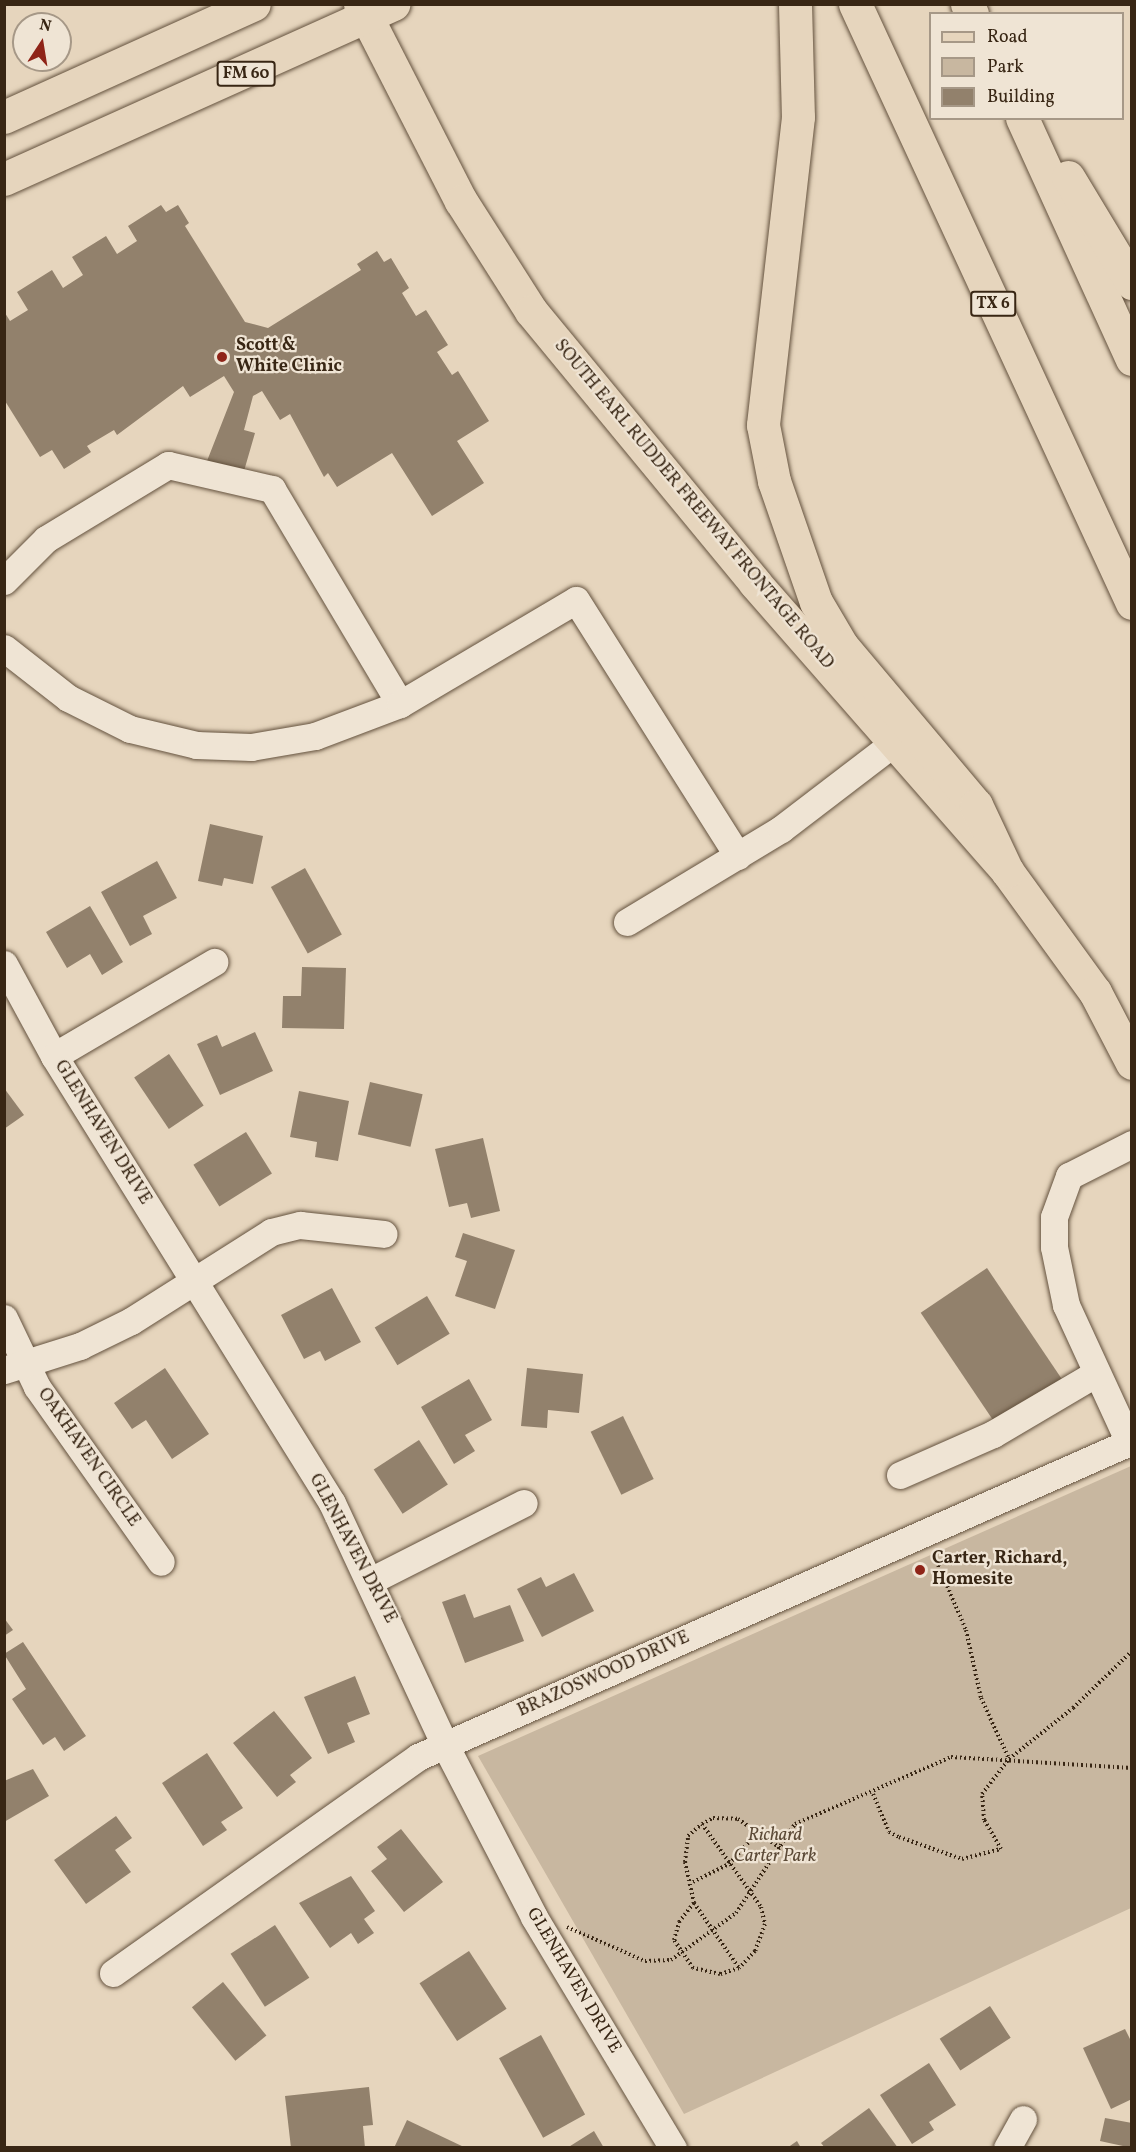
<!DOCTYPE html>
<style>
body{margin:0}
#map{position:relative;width:1136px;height:2152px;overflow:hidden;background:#e6d5bd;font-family:Vollkorn,serif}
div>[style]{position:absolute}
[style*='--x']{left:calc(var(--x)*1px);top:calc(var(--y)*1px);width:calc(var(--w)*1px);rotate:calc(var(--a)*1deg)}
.green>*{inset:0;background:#c8b7a0}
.building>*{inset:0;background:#92816c;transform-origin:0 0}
.path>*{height:4px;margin-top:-2px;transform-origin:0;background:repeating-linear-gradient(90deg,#382614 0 1.5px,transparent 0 4.5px)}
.roads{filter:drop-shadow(0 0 2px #64523e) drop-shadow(0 0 2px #64523e)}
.minor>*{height:27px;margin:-13.5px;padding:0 13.5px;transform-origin:13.5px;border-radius:13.5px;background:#efe4d4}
.major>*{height:33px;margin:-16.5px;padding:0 16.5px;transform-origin:16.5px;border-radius:16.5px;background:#e6d5bd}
.highway>*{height:33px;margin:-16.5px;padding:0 16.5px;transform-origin:16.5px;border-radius:16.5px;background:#e6d5bd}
.dots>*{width:16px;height:16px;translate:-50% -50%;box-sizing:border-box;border:3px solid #efe4d4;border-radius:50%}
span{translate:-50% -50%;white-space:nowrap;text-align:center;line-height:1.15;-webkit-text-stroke:4.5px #efe4d4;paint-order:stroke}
.shield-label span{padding:2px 4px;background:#efe4d4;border:2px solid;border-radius:4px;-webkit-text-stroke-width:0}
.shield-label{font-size:16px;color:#382614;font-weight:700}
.poi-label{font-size:18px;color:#382614;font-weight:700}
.left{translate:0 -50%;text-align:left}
.street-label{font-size:18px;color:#382614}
.park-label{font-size:18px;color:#5c4a37;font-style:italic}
.frame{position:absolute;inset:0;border:6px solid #382614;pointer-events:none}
.legend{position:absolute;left:929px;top:12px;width:195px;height:108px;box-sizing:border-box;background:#efe4d4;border:2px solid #a69887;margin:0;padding:8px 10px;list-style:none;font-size:18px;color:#382614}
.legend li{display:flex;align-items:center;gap:12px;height:30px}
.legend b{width:30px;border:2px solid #a69887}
.north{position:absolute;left:12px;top:12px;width:60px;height:60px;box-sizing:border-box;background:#efe4d4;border:2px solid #a69887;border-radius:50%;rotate:12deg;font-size:16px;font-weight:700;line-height:24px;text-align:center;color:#382614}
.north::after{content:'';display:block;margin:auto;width:21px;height:27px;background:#8f2418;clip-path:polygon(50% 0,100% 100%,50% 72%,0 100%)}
</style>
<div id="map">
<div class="green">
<i style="clip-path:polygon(1131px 1466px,1131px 1908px,684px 2114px,478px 1756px)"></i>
</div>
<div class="building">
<i style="clip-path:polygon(161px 205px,166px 212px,178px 205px,189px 223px,185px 226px,245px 322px,268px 328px,361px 270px,357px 264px,377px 251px,384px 262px,391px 258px,409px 288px,402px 293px,416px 316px,426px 310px,448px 345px,437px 352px,452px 375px,458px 371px,489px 421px,457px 441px,484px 483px,432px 516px,392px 453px,337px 487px,328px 473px,324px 477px,290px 414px,280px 420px,262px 391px,253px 396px,244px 430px,255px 433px,244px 471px,207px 461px,234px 392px,224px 376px,190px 397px,183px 386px,117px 435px,114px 430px,87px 446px,91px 452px,64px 469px,52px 450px,40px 457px,5px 401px,5px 313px,10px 321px,28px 310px,17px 292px,52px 270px,63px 288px,83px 275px,72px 257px,106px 236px,117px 254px,137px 241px,128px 226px)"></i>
<i style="clip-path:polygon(210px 824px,263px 836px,253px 884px,224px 878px,222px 886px,198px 881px)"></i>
<i style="clip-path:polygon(157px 861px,177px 898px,143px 916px,152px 934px,130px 946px,101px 892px)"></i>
<i style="left:305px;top:868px;width:76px;height:39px;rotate:61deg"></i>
<i style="clip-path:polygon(90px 906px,123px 962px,102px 975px,90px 954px,67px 968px,46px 932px)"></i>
<i style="clip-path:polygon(302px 967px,346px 968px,344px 1029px,282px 1028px,283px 996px,301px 996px)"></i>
<i style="clip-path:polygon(255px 1032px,273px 1071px,220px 1095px,197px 1044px,217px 1035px,222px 1047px)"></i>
<i style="left:169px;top:1054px;width:62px;height:42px;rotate:56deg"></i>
<i style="left:370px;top:1082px;width:54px;height:54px;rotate:13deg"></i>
<i style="clip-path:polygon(4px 1088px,24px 1115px,4px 1129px)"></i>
<i style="clip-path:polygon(299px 1091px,349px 1101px,338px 1161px,315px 1157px,317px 1142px,290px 1137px)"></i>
<i style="left:246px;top:1132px;width:49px;height:62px;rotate:58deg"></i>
<i style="clip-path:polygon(483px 1138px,500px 1211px,471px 1218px,467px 1203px,449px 1207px,435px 1149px)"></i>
<i style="clip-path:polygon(463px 1233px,515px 1250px,495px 1309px,455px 1296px,467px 1261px,455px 1257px)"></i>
<i style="left:987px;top:1268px;width:141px;height:80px;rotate:56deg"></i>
<i style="clip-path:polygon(332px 1288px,361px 1342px,325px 1361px,320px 1351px,304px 1359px,281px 1315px)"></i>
<i style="left:427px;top:1296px;width:44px;height:61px;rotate:59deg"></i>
<i style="clip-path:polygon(165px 1368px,209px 1434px,172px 1459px,146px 1420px,132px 1429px,114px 1403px)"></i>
<i style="clip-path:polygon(527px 1368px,583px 1374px,579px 1413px,548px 1410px,547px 1428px,521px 1426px)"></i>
<i style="clip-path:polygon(469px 1379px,492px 1420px,465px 1435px,475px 1451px,454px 1464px,421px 1407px)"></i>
<i style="left:623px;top:1416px;width:70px;height:36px;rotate:64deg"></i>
<i style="left:419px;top:1440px;width:53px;height:54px;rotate:57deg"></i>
<i style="clip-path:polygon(574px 1573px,594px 1611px,542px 1637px,517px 1589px,541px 1577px,546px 1587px)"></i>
<i style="clip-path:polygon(465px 1594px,474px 1618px,510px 1605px,524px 1641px,465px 1663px,442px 1602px)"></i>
<i style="clip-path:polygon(4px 1618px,13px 1630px,4px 1636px)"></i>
<i style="clip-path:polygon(23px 1642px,86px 1736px,64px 1751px,55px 1737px,43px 1745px,12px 1699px,26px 1689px,4px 1654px)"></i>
<i style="clip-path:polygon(355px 1676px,370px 1714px,347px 1723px,355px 1742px,328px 1754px,304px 1697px)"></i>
<i style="clip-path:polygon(274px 1711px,312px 1758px,290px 1775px,296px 1782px,277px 1797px,233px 1743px)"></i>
<i style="clip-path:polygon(207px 1753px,243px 1808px,221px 1822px,227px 1830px,203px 1846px,162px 1783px)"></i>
<i style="clip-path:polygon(33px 1769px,49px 1796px,4px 1822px,4px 1781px)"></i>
<i style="clip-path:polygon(116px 1816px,132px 1838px,115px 1850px,131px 1872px,86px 1904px,54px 1860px)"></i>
<i style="clip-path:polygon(401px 1829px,443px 1882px,404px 1912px,371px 1871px,387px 1859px,377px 1847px)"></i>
<i style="clip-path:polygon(351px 1876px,375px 1911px,364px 1919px,374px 1933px,358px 1944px,351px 1933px,330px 1948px,299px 1903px)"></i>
<i style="left:275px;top:1925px;width:63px;height:53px;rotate:57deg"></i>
<i style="left:469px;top:1951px;width:69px;height:59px;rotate:57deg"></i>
<i style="left:223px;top:1982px;width:69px;height:40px;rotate:51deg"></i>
<i style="left:990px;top:2006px;width:38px;height:60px;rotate:57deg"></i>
<i style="clip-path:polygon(1125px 2029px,1132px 2043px,1132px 2099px,1111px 2109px,1083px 2048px)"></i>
<i style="left:541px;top:2035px;width:91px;height:48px;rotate:61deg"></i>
<i style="clip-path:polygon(929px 2063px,956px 2105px,929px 2122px,934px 2130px,912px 2144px,880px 2095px)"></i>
<i style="clip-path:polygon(369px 2087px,373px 2125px,363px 2126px,365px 2148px,291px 2148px,285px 2096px)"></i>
<i style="clip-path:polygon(869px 2108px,898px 2148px,825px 2148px,821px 2143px)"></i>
<i style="clip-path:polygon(1105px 2118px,1132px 2123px,1132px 2148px,1100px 2141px)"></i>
<i style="clip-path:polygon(407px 2120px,466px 2148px,394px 2148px)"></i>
<i style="clip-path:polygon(594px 2131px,604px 2148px,567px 2148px)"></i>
<i style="clip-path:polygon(797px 2141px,801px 2148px,787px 2148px)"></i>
</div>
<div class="path">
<i style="--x:933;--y:1553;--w:84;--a:66.8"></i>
<i style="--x:966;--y:1630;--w:70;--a:77.6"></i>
<i style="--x:981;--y:1698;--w:67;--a:65.3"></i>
<i style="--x:873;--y:1794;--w:41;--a:67.2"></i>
<i style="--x:889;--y:1832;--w:11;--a:27"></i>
<i style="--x:899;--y:1837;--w:67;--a:19.2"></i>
<i style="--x:962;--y:1859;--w:40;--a:-14.4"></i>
<i style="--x:1001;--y:1849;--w:34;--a:-120"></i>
<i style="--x:984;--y:1820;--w:26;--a:-94"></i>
<i style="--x:982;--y:1794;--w:44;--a:-52.4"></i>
<i style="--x:1009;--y:1759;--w:82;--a:-38.6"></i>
<i style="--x:1073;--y:1708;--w:82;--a:-44"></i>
<i style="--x:702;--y:1824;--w:102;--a:54.6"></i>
<i style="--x:761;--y:1907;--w:17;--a:77"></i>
<i style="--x:765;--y:1924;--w:29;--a:110"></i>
<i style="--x:755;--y:1951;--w:23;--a:133"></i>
<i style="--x:739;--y:1968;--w:20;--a:162"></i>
<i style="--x:720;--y:1974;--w:28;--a:-167"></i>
<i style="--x:693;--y:1968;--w:34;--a:-124"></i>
<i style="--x:674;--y:1940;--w:19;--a:-74"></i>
<i style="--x:679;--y:1922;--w:24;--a:-52"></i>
<i style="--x:694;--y:1903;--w:42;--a:-102.4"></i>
<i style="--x:685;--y:1862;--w:26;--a:-83"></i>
<i style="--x:688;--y:1836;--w:18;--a:-41"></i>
<i style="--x:702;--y:1824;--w:13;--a:-29"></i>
<i style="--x:713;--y:1818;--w:25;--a:2"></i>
<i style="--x:738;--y:1819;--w:51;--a:34.6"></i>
<i style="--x:693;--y:1882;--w:40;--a:-26.6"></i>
<i style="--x:729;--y:1864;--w:45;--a:-47.7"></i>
<i style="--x:694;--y:1903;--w:79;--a:55.3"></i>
<i style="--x:567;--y:1927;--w:85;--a:23.6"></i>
<i style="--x:645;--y:1961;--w:26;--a:-2"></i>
<i style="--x:671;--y:1960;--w:80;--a:-35.9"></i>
<i style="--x:736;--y:1913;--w:107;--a:-56.5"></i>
<i style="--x:795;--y:1824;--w:170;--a:-23.2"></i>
<i style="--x:951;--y:1757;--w:181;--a:3.5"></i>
</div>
<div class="roads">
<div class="minor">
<i style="--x:4;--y:581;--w:59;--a:-45"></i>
<i style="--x:46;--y:539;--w:143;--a:-31.2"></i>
<i style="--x:168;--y:465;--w:107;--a:13"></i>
<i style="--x:272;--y:489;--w:250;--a:59.2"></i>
<i style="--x:4;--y:648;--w:81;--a:38"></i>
<i style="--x:68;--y:698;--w:69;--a:26.6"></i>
<i style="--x:130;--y:729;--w:68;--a:13.6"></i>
<i style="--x:196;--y:745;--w:55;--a:2.1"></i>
<i style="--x:251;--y:747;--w:65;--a:-9.8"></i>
<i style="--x:315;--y:736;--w:91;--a:-20.6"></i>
<i style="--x:400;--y:704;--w:204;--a:-30.6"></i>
<i style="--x:576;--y:600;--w:303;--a:57.7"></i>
<i style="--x:627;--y:922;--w:180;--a:-31.1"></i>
<i style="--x:781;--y:829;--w:145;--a:-37.4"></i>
<i style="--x:4;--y:964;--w:105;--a:61.5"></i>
<i style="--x:54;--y:1056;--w:526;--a:58.12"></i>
<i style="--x:332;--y:1503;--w:267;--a:65"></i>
<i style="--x:445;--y:1745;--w:194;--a:62.6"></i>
<i style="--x:534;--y:1917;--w:270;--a:59"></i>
<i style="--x:54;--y:1056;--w:186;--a:-30.4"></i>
<i style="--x:4;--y:1318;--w:76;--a:64.4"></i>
<i style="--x:37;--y:1387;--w:214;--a:54.7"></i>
<i style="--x:4;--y:1370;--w:80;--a:-17.5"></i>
<i style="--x:80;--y:1346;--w:57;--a:-26.1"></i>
<i style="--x:131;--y:1321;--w:166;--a:-32.4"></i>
<i style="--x:271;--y:1232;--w:30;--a:-14"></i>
<i style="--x:300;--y:1225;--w:84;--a:6.1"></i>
<i style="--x:1129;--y:1442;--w:151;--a:-114.7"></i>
<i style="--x:1066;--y:1305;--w:59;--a:-101.7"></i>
<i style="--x:1054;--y:1247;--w:30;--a:-90"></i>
<i style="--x:1054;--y:1217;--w:44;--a:-69.9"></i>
<i style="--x:1069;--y:1176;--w:71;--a:-26.9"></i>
<i style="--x:900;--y:1475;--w:102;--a:-23.8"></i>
<i style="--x:993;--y:1434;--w:118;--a:-30.5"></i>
<i style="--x:372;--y:1580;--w:170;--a:-26.9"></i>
<i style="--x:113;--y:1973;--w:374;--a:-35.3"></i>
<i style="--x:418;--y:1757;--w:781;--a:-23.87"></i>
<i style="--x:1007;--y:2148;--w:33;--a:-61"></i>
</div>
<div class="major">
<i style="--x:360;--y:4;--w:221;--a:62.9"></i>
<i style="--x:461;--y:201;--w:130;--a:57.5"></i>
<i style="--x:531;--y:311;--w:352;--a:50.5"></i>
<i style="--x:755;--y:583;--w:383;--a:48.8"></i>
<i style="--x:1007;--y:871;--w:150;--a:54"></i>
<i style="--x:1095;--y:992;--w:80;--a:62.5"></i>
<i style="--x:4;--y:117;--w:274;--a:-24.3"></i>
<i style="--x:4;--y:179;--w:427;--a:-24.2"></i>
</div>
<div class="highway">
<i style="--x:795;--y:4;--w:113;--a:88.5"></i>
<i style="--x:798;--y:117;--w:310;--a:96.5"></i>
<i style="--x:763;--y:425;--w:57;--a:78.9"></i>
<i style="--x:774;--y:481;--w:128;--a:70.9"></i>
<i style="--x:816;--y:602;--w:51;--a:59.4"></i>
<i style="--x:842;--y:646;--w:208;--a:49.9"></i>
<i style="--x:976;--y:805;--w:73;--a:64.8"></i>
<i style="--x:855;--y:4;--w:660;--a:65.18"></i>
<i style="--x:967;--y:4;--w:11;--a:63"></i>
<i style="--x:1022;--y:118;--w:265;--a:65.5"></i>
<i style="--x:1068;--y:177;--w:124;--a:58.9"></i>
</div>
</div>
<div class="dots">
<i style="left:222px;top:357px;background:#8f2418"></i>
<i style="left:920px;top:1570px;background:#8f2418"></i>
</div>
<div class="shield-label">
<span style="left:246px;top:74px">FM 60</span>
<span style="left:993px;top:304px">TX 6</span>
</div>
<div class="poi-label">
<span class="left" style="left:236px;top:357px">Scott &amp;<br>White Clinic</span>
<span class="left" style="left:932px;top:1570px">Carter, Richard,<br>Homesite</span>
</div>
<div class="street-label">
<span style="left:693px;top:505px;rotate:50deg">SOUTH EARL RUDDER FREEWAY FRONTAGE ROAD</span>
<span style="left:102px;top:1133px;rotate:58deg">GLENHAVEN DRIVE</span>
<span style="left:88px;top:1458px;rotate:55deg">OAKHAVEN CIRCLE</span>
<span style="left:352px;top:1549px;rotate:62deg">GLENHAVEN DRIVE</span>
<span style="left:604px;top:1675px;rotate:-24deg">BRAZOSWOOD DRIVE</span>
<span style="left:573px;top:1981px;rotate:59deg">GLENHAVEN DRIVE</span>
</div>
<div class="park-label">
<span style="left:775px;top:1847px">Richard<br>Carter Park</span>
</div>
<div class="frame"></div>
<ul class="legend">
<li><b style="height:8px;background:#e6d5bd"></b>Road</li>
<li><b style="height:16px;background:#c8b7a0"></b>Park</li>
<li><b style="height:16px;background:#92816c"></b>Building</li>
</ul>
<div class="north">N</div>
</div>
